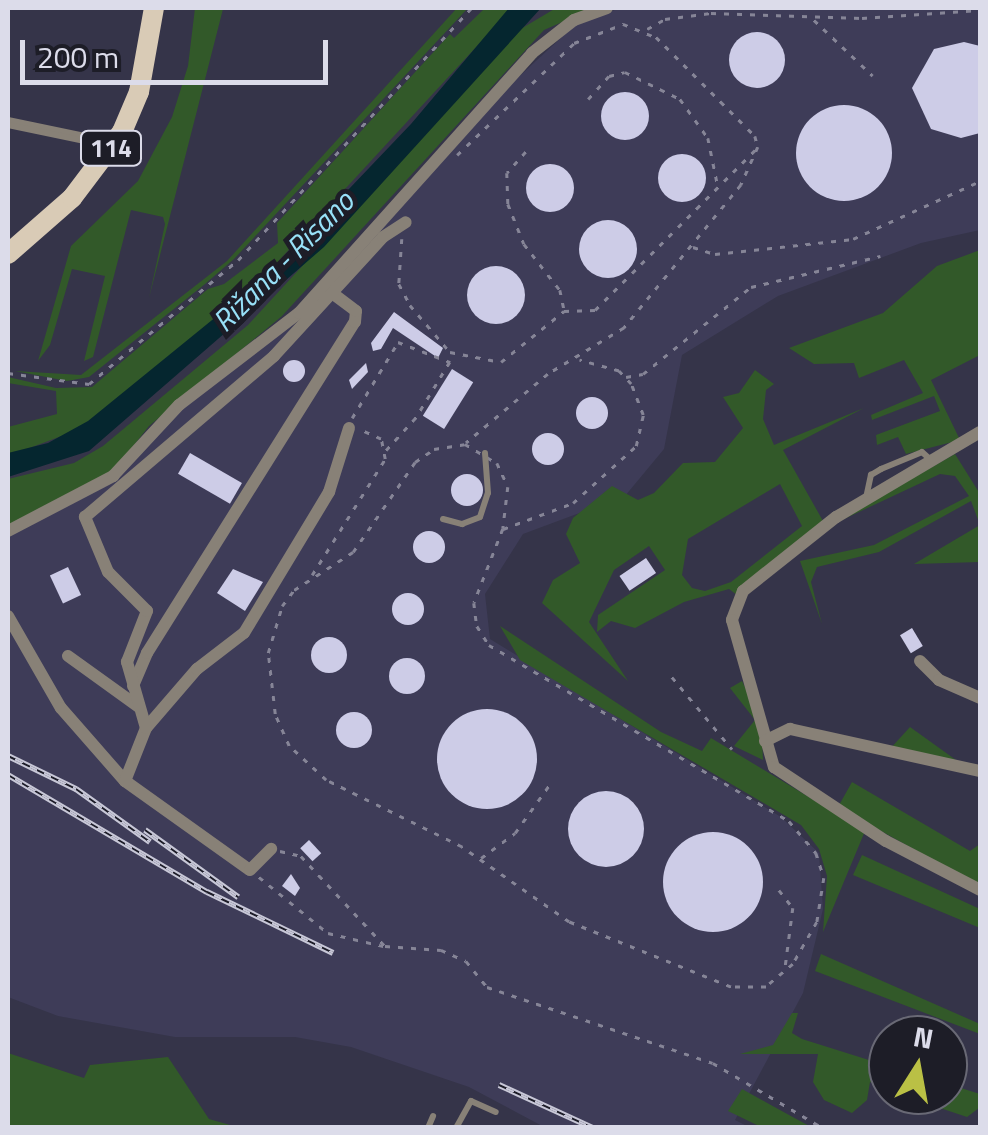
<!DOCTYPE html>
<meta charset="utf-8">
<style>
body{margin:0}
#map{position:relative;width:988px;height:1135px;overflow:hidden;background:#353449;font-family:"Titillium Web",sans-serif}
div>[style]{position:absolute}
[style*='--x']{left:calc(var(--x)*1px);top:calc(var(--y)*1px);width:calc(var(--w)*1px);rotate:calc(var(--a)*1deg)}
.built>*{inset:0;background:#3e3c58}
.green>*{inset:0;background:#325929}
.water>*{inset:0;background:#05262f}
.building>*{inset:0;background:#cdcce7;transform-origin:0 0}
.round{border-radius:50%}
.path>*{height:2.5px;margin-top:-1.25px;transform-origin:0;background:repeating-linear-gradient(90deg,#868597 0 5px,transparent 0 13px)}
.service>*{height:6px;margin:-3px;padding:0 3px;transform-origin:3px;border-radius:3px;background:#888177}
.minor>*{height:12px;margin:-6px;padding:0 6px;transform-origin:6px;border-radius:6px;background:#888177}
.primary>*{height:20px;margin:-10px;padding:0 10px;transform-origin:10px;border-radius:10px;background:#d9cbb6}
.rail>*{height:6px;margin-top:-3px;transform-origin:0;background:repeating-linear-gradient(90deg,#1d1d27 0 8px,#c8c8d7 0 16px);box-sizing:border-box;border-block:2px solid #c8c8d7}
span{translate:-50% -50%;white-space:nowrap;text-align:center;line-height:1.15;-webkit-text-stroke:10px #1d1d27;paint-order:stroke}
.shield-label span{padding:2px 8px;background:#1d1d27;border:2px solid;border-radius:8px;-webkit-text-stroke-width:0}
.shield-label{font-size:25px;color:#dcdcea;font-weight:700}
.water-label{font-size:30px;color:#98e1f8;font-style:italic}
.frame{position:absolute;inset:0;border:10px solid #dcdcea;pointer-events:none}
.north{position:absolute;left:868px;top:1015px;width:100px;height:100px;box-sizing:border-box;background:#1d1d27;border:2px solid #696975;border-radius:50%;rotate:11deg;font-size:28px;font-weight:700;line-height:40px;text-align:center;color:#dcdcea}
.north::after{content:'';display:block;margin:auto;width:35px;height:45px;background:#bac045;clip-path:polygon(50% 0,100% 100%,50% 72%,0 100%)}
.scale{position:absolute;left:20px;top:40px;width:308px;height:45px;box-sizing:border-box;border:5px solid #dcdcea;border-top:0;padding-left:12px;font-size:30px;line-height:35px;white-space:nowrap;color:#dcdcea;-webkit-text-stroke:8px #1d1d27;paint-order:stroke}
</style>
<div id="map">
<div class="built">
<i style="clip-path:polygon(620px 8px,980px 8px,980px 230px,921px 243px,778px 296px,682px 355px,664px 449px,625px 496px,523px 534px,485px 594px,490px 639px,781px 817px,819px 853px,823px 909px,803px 993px,735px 1120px,749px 1127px,544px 1127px,469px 1087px,351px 1047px,295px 1037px,175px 1037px,58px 1016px,8px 997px,8px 537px,114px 479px,180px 407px,303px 318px,486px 107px,575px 25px)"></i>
</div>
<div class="green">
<i style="clip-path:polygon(195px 8px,223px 9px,149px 298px,165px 224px,163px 217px,131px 210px,93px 357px,84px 361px,105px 276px,72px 269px,50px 345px,38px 361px,71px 246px,138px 181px,172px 117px,188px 66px)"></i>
<i style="clip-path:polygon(457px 8px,468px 8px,234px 259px,205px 284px,89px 377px,67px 381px,15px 371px,81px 375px,227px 261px)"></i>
<i style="clip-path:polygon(512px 8px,274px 266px,136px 388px,75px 431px,8px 456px,8px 427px,57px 414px,56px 391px,8px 383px,8px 377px,56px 388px,92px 387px,208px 289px,224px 284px,278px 243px,277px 223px,450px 34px,454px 38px,483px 10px)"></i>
<i style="clip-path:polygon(556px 8px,594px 8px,544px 30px,282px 316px,149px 426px,112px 473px,8px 525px,8px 479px,74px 463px,103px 446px,248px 325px,519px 30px)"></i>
<i style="clip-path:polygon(980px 250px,980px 355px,931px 380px,960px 440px,906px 454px,898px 437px,877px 445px,876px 435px,940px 411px,934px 396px,872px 420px,871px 415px,923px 393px,904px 360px,859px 378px,854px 363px,814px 364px,789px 348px,883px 313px,937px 266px)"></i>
<i style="clip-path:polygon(evenodd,755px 370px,774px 384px,766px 390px,763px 419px,774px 445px,864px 408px,783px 450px,823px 521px,737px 595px,729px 589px,684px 602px,635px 628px,611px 621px,597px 632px,598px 615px,665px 570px,649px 546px,614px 570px,589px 622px,628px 681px,542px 603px,553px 580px,580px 563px,566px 534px,573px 518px,612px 486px,638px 500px,654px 493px,683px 463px,715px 462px,743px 428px,723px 397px,739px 393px,755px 370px,780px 484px,802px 526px,731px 582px,705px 591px,692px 588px,682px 575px,688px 539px,780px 484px)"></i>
<i style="clip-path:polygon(955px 454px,980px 494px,980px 562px,914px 564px,980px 525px,971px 501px,879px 552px,817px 567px,811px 582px,822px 624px,800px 561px,874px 545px,969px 496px,955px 476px,940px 474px,827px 527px)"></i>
<i style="clip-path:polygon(500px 626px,661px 732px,702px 751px,711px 738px,865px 831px,823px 932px,827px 876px,819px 849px,801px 825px,520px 660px)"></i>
<i style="clip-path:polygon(742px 681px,761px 721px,763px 760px,734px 746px,755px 720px,730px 688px)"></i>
<i style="clip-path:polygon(910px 727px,963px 765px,889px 750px)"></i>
<i style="clip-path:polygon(852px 782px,970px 851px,980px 844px,980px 886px,838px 807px)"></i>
<i style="clip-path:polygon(862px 855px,980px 909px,980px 928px,853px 875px)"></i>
<i style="clip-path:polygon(821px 954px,980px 1024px,980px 1034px,815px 971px)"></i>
<i style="clip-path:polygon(792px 1013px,798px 1013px,792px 1033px,802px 1039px,888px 1066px,888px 1091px,870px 1082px,867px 1100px,852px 1113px,824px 1100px,813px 1082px,818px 1054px,740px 1054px,773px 1045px)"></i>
<i style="clip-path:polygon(8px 1053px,84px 1078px,90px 1065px,168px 1057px,209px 1119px,237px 1127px,8px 1127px)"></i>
<i style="clip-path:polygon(948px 1084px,980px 1094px,979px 1108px,967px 1117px,901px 1095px,948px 1095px)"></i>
<i style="clip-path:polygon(742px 1089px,769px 1104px,811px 1127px,761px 1127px,728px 1111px)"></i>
</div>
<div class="water">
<i style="clip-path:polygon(509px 8px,541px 8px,324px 247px,89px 451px,8px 477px,8px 453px,48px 443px,88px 421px,266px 276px,411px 124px)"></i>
</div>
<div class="building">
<i class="round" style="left:729px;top:32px;width:56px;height:56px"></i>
<i style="clip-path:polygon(964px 42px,980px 46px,980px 133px,961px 138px,931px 129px,912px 88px,934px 49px)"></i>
<i class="round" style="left:601px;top:92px;width:48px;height:48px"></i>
<i class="round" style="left:796px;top:105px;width:96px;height:96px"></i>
<i class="round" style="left:658px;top:154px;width:48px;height:48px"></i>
<i class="round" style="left:526px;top:164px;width:48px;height:48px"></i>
<i class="round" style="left:579px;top:220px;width:58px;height:58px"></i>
<i class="round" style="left:467px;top:266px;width:58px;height:58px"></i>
<i style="clip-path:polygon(394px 312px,443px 348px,438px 358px,393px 328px,381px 349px,373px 351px,371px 343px)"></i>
<i class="round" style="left:283px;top:360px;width:22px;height:22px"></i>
<i style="clip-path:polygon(366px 363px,368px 372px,352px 389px,349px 380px)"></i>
<i style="left:452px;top:369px;width:25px;height:55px;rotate:32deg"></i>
<i class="round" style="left:576px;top:397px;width:32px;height:32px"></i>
<i class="round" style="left:532px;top:433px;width:32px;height:32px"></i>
<i style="left:190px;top:453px;width:60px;height:24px;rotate:30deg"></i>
<i class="round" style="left:451px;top:474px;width:32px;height:32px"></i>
<i class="round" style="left:413px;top:531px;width:32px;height:32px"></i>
<i style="left:646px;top:558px;width:18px;height:32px;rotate:56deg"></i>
<i style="left:68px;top:567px;width:31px;height:20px;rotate:65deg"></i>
<i style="clip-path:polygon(233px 569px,263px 582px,245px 611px,217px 593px)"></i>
<i class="round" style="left:392px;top:593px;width:32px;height:32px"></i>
<i style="left:912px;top:628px;width:21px;height:14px;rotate:59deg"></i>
<i class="round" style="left:311px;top:637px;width:36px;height:36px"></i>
<i class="round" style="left:389px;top:658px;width:36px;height:36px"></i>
<i class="round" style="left:437px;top:709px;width:100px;height:100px"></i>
<i class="round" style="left:336px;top:712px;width:36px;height:36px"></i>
<i class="round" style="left:568px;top:791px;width:76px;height:76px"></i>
<i class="round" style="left:663px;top:832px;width:100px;height:100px"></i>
<i style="left:309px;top:840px;width:18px;height:12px;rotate:47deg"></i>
<i style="clip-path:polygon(291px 874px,300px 888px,295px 896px,282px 886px)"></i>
</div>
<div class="path">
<i style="--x:814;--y:20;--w:81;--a:43.5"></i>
<i style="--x:647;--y:29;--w:21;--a:-29"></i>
<i style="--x:665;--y:19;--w:46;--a:-7.4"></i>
<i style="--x:711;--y:13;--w:151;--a:1.9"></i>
<i style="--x:862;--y:18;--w:118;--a:-3.9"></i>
<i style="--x:588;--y:99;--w:31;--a:-48"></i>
<i style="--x:609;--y:76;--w:16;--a:-14"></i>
<i style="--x:625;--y:72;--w:61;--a:26.1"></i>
<i style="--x:680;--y:99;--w:48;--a:54.3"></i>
<i style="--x:708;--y:138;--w:45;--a:78.4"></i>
<i style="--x:526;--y:152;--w:28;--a:132"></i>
<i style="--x:507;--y:173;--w:31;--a:88"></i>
<i style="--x:508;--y:204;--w:43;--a:68.2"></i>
<i style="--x:524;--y:244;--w:58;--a:52"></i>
<i style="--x:560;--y:290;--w:19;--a:78"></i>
<i style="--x:457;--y:155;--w:162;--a:-43.7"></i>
<i style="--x:574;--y:43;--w:53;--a:-21.2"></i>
<i style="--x:623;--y:24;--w:35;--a:22"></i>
<i style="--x:656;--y:37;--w:140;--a:45"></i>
<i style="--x:755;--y:136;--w:11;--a:75"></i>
<i style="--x:758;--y:147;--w:42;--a:114.1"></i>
<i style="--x:741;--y:185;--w:185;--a:129.3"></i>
<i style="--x:624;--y:328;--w:89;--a:148.8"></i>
<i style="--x:548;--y:374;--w:107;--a:139.9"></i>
<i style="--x:402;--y:239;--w:45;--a:93.8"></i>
<i style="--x:399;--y:284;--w:24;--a:62"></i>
<i style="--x:410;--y:305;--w:62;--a:49.6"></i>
<i style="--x:450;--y:352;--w:52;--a:11.1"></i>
<i style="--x:501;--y:362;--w:81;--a:-39"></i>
<i style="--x:564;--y:311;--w:31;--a:-2"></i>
<i style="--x:595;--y:310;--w:231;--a:-45"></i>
<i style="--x:693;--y:247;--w:23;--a:18"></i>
<i style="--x:715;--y:254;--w:139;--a:-6.2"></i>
<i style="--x:853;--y:239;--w:140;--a:-24.5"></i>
<i style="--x:8;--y:373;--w:82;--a:7.7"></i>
<i style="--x:89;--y:384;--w:194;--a:-39.8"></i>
<i style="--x:238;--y:260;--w:343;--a:-47.2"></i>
<i style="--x:626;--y:377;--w:17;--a:-10"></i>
<i style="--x:643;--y:374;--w:139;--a:-38.9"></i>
<i style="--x:751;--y:287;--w:133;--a:-13.5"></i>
<i style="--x:352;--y:418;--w:89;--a:-58.8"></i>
<i style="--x:398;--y:342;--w:56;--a:21"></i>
<i style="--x:450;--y:362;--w:66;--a:121.3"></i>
<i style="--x:416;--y:418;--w:45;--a:132.3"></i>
<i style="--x:465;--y:444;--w:37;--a:31"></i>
<i style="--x:497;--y:463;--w:26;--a:65"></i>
<i style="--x:508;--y:487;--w:42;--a:96.8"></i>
<i style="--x:503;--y:529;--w:79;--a:111.4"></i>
<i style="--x:474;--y:603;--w:23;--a:83"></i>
<i style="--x:477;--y:626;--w:22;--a:58"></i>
<i style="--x:489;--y:645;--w:348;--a:30.4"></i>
<i style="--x:789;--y:821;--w:42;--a:49.8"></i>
<i style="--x:816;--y:853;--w:26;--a:72"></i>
<i style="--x:824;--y:878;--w:45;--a:99"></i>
<i style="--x:817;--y:922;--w:48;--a:119.7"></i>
<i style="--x:793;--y:964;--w:35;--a:140"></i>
<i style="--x:766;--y:987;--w:35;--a:180"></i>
<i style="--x:731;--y:987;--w:175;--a:-158.1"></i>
<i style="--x:569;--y:922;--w:131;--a:-145"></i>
<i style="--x:462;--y:847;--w:152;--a:-153.8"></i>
<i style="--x:326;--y:780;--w:50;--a:-137.4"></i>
<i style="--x:289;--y:746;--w:35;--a:-114"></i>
<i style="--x:275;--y:714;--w:61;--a:-96.5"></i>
<i style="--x:268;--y:653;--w:49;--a:-73.4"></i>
<i style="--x:282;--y:606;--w:20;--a:-53"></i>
<i style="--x:294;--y:590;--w:70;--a:-32.8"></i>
<i style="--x:353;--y:552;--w:109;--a:-55.4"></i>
<i style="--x:415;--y:462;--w:23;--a:-34"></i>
<i style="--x:434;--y:449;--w:31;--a:-9"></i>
<i style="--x:503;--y:529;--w:75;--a:-20.4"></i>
<i style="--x:573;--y:503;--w:85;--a:-42.1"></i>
<i style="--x:636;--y:446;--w:32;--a:-77"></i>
<i style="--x:643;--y:415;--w:33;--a:-111"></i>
<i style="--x:631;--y:384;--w:18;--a:-133"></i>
<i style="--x:619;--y:371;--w:41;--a:-164.6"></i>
<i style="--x:312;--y:575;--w:137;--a:-57.8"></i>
<i style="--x:385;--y:459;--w:20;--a:-101"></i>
<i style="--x:381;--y:439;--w:22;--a:-156"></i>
<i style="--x:672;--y:677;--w:94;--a:50.2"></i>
<i style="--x:280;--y:851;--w:22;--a:13"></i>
<i style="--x:301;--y:856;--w:123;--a:47"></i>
<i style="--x:385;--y:946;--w:56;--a:4.1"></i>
<i style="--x:441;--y:950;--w:27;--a:24"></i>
<i style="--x:466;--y:961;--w:33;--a:51"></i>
<i style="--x:487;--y:987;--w:238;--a:18.6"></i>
<i style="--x:713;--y:1063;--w:128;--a:30.6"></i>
<i style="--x:481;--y:858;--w:42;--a:-36.3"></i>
<i style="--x:515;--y:833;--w:60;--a:-54.5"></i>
<i style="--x:259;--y:877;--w:89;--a:39.1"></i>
<i style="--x:328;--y:933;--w:57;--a:13.3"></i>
<i style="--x:779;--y:890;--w:23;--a:52"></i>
<i style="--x:793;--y:908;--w:63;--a:97.4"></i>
</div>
<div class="service">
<i style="--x:8;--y:120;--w:103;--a:11.7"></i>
<i style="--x:8;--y:125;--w:98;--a:11.8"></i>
<i style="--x:866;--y:498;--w:24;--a:-78"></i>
<i style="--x:871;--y:475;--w:12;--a:-31"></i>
<i style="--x:881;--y:469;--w:44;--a:-22.5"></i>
<i style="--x:922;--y:452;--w:12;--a:42"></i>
<i style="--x:443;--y:519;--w:20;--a:15"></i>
<i style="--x:462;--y:524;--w:19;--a:-21"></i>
<i style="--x:480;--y:517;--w:25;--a:-72"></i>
<i style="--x:488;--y:493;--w:40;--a:-94.3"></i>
<i style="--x:428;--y:1128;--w:13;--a:-67"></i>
<i style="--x:456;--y:1128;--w:31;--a:-61"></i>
<i style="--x:471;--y:1101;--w:27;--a:24"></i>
</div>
<div class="minor">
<i style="--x:980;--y:432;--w:167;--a:149.4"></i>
<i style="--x:836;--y:517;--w:119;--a:141.5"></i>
<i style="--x:743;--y:591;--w:31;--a:111"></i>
<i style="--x:732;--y:620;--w:153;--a:74.1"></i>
<i style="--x:774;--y:767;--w:134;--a:33.5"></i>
<i style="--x:886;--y:841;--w:106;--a:27.5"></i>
<i style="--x:8;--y:531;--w:119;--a:-27.6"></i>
<i style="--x:113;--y:476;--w:97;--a:-47.1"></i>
<i style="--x:179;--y:405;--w:151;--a:-37.5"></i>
<i style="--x:299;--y:313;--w:349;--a:-48.1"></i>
<i style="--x:532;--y:53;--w:53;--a:-38.2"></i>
<i style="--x:574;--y:20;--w:35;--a:-20"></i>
<i style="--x:8;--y:616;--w:106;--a:60.1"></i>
<i style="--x:61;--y:708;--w:97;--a:48.8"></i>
<i style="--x:125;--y:781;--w:153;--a:35.5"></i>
<i style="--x:250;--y:870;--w:30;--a:-45"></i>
<i style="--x:68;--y:656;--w:87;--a:35.7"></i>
<i style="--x:920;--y:661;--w:27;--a:45"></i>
<i style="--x:939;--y:680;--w:45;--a:23.7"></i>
<i style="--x:133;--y:686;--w:36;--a:-67"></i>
<i style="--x:147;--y:653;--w:391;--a:-57.9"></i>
<i style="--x:355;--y:322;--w:11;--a:-85"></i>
<i style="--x:356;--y:311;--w:26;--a:-143"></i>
<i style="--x:146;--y:728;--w:78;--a:-49.2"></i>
<i style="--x:197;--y:669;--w:59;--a:-37.5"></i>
<i style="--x:244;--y:633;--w:165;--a:-58.9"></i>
<i style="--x:329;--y:492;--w:67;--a:-72.6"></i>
<i style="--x:765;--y:741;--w:28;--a:-26"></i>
<i style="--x:790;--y:729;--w:195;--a:12.5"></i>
<i style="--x:125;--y:781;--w:57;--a:-68.4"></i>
<i style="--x:146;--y:728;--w:69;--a:-106.1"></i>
<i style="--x:127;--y:662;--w:55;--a:-68.6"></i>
<i style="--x:147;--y:611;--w:55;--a:-135"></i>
<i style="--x:108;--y:572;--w:60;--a:-112.7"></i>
<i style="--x:85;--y:517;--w:248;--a:-40.4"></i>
<i style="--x:274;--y:356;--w:161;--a:-47.5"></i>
<i style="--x:383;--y:237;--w:27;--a:-33"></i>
</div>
<div class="primary">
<i style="--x:8;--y:254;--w:85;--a:-41.2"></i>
<i style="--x:72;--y:198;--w:83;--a:-52.9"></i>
<i style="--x:122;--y:132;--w:43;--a:-67"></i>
<i style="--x:139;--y:92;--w:85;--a:-79.9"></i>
</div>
<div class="rail">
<i style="--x:8;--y:756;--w:76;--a:25.9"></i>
<i style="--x:76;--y:789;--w:91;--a:35.6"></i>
<i style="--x:8;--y:775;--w:231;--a:30.5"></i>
<i style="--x:207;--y:892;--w:140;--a:25.8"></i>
<i style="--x:145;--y:830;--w:115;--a:35.8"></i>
<i style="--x:499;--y:1085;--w:103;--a:24.6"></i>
</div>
<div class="shield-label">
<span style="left:111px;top:148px">114</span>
</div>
<div class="water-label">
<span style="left:283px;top:261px;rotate:-45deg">Rižana - Risano</span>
</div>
<div class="frame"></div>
<div class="north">N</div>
<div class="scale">200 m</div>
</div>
